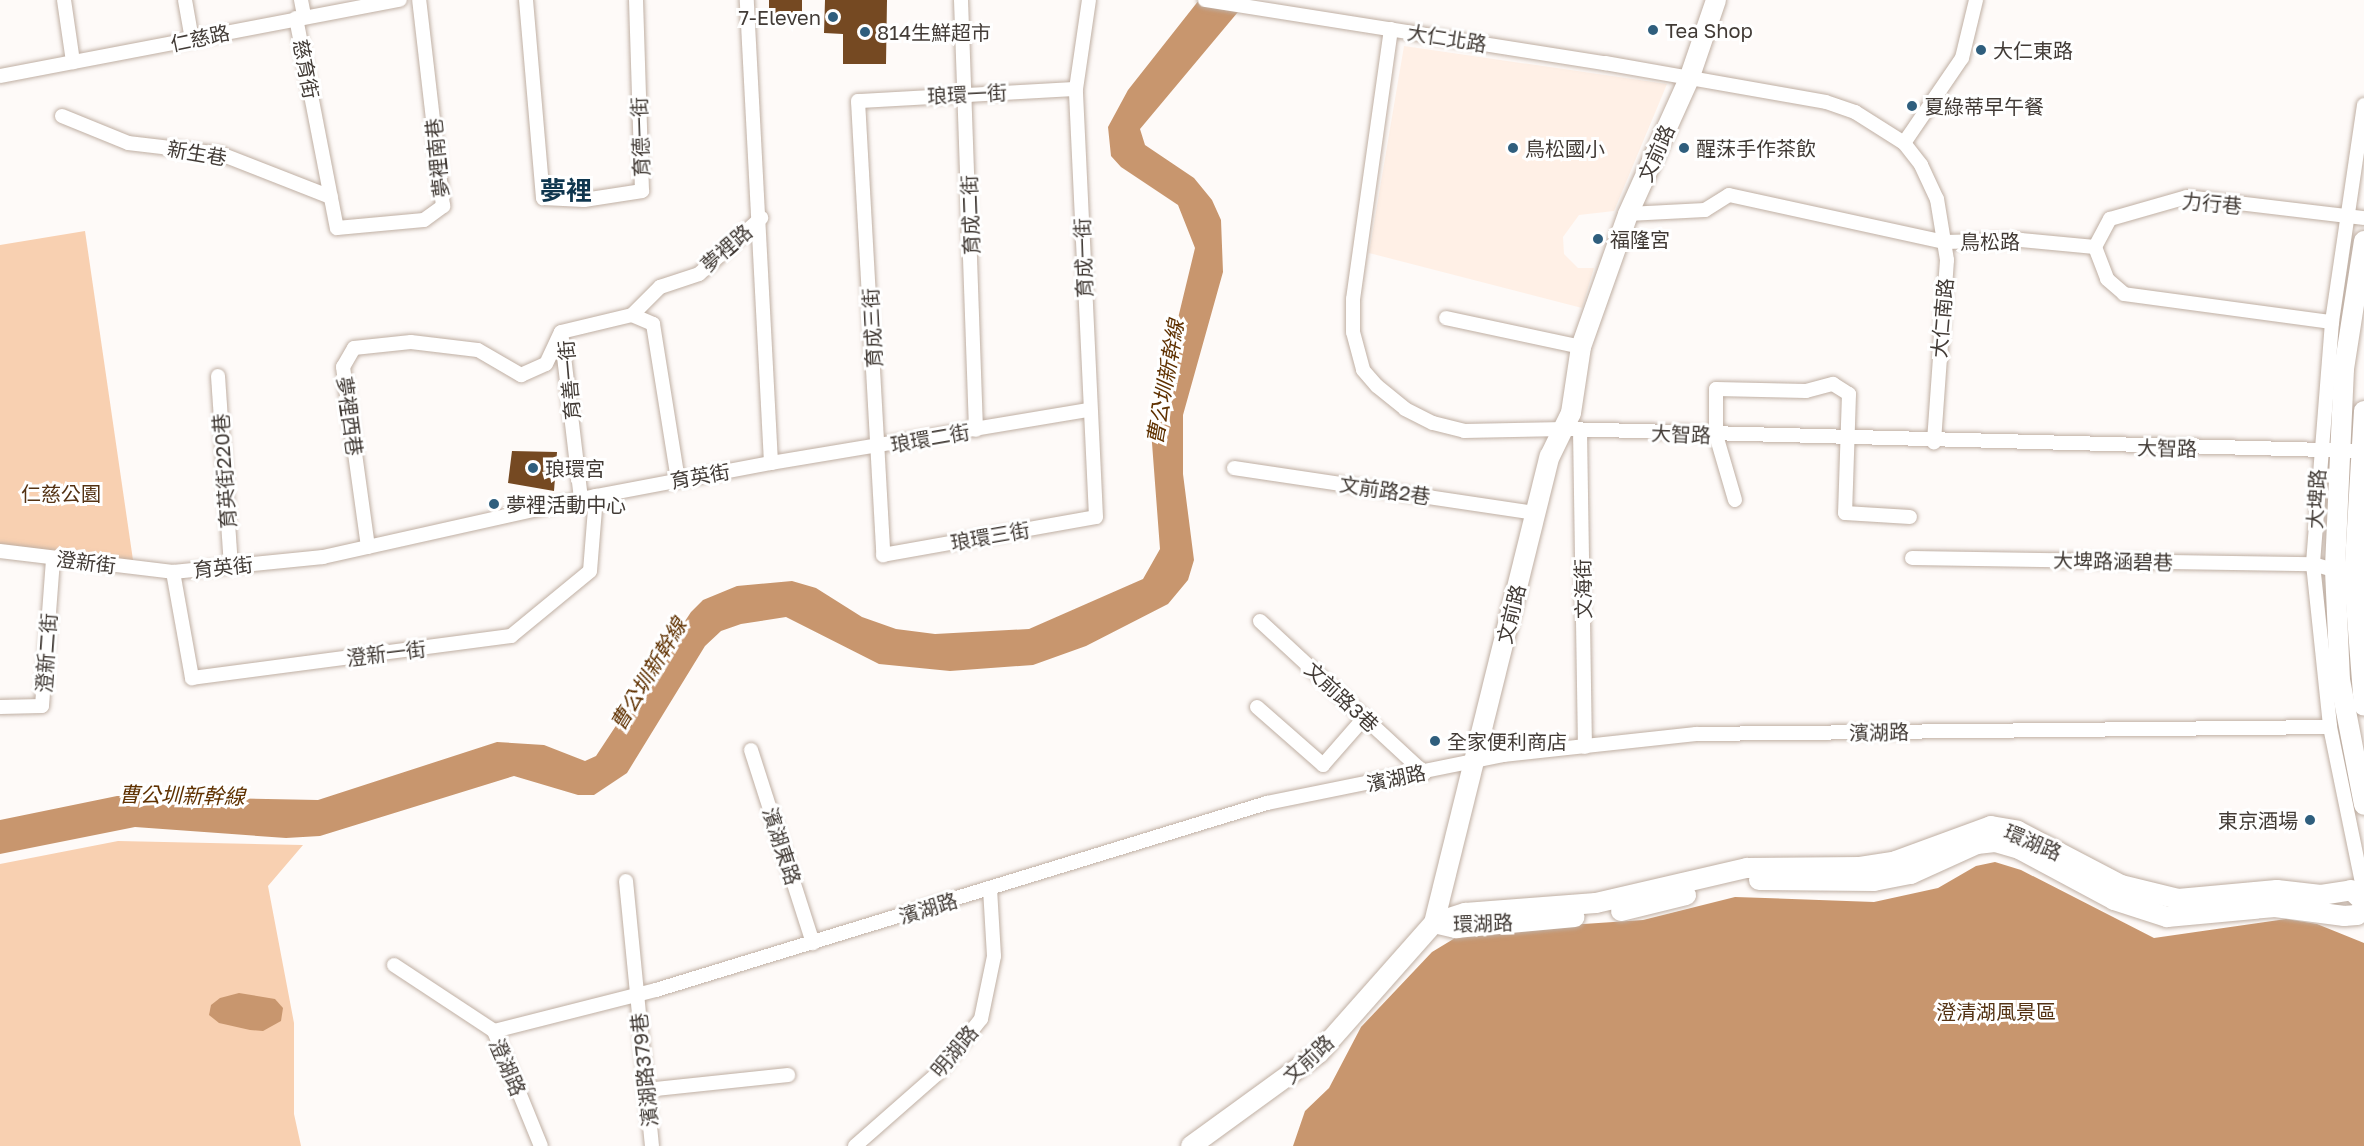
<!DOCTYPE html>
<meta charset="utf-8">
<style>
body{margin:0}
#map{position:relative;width:2364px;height:1146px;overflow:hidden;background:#fefaf8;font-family:"Golos Text","Noto Sans TC",sans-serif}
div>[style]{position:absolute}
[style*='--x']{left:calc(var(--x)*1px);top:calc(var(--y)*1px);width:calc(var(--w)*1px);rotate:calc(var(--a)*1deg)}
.built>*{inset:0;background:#fff0e6}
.green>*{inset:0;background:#f8d0b1}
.water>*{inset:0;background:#c8966e}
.building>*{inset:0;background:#754922}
.roads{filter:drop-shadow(0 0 2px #bfafa3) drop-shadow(0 0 2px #bfafa3)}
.street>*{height:14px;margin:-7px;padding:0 7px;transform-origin:7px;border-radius:7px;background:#fff}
.secondary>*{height:20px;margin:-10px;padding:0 10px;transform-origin:10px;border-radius:10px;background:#fff}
.dots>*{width:16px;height:16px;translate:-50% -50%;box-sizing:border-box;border:3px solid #fff;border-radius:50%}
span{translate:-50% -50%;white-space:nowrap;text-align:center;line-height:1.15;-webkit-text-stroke:6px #fff;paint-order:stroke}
.poi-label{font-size:20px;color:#423b36}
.right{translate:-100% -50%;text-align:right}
.left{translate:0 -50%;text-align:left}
.street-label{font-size:20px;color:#423b36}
.park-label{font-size:20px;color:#543213}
.water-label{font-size:21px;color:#5f3100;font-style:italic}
.district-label{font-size:26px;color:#0f364e;font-weight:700}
</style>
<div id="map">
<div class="built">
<i style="clip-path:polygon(1404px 46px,1667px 84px,1614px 211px,1579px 215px,1563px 237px,1564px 254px,1578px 268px,1594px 268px,1582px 308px,1369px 253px)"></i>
</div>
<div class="green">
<i style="clip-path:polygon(85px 231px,134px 567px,0 552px,0 245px)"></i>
<i style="clip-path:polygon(118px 841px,303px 845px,268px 886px,294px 1023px,294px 1114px,301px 1146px,0 1146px,0 864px)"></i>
</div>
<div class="water">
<i style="clip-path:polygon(1199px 0,1248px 0,1140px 129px,1145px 145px,1194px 178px,1212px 200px,1221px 220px,1223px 272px,1183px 415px,1183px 474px,1194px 560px,1188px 580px,1168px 604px,1086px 646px,1033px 665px,950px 671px,879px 664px,786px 617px,741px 624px,721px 631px,705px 646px,627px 773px,594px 795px,578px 795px,514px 776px,320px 836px,286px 838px,135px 827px,0 854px,0 820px,117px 796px,318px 800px,497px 742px,544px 745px,585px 761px,596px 756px,691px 612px,703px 600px,737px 586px,792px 581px,816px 588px,862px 617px,896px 629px,935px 634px,1029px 629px,1143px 579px,1160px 549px,1151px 430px,1195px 248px,1178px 205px,1121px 167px,1111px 156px,1108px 127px,1128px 90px)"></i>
<i style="clip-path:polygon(1995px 862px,2021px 870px,2154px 938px,2286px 919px,2317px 924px,2364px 943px,2364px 1146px,1293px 1146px,1305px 1111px,1329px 1088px,1361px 1027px,1432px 952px,1465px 932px,1643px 920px,1735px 897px,1874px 902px,1938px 888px,1976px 866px)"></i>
<i style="clip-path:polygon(239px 993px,275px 999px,283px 1008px,281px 1021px,263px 1031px,250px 1030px,219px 1023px,209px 1015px,211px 1005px,220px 998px)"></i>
</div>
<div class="building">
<i style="clip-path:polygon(769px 0,802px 0,802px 12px,769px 14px)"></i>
<i style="clip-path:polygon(825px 0,887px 0,886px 64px,843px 64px,843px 34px,824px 33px)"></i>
<i style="clip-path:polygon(512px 451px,557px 452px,554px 491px,508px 483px)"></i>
</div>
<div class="roads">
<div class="street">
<i style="--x:64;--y:0;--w:63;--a:81.7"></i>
<i style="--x:185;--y:0;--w:40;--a:80"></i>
<i style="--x:301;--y:0;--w:16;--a:79"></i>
<i style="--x:526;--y:0;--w:199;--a:85.1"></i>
<i style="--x:543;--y:198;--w:41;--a:2.8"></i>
<i style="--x:584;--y:200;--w:59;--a:-8.8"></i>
<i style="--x:642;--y:191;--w:191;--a:-91.8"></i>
<i style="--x:961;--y:0;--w:430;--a:88"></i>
<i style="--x:1205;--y:0;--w:405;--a:9"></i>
<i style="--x:1605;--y:63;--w:224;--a:10"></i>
<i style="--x:1826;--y:102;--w:31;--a:19"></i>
<i style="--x:1855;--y:112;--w:58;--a:32.3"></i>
<i style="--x:1904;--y:143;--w:28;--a:52"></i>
<i style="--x:1921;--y:165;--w:38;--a:65"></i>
<i style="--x:1937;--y:199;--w:62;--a:80.7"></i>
<i style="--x:1947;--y:260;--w:183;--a:94.1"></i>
<i style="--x:296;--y:18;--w:214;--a:79"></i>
<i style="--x:337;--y:228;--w:87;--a:-5.3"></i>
<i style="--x:424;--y:220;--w:24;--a:-36"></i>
<i style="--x:443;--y:206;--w:207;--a:-96.6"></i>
<i style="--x:1391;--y:29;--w:273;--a:98"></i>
<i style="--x:1353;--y:299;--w:33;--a:90"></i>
<i style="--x:1353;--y:332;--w:39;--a:75"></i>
<i style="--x:1363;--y:370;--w:21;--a:49"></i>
<i style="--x:1377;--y:386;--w:36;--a:39"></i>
<i style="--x:1405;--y:409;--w:31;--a:27"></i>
<i style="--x:1433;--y:423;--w:32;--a:14"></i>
<i style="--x:1464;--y:431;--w:100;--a:-1.1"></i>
<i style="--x:1564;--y:429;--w:800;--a:1.58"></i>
<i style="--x:0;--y:76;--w:407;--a:-10.8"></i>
<i style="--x:1076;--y:89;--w:218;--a:176.8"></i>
<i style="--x:858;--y:101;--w:455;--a:86.8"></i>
<i style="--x:883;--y:555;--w:216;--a:-10.1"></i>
<i style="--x:1096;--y:517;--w:428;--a:-92.7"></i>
<i style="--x:1076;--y:89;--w:90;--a:-81.7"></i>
<i style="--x:2364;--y:105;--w:219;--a:98.4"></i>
<i style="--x:2332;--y:322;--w:243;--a:94.5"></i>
<i style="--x:2313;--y:564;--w:164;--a:84"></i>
<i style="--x:2330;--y:727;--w:168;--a:78.4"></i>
<i style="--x:62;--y:116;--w:71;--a:22.2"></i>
<i style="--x:128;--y:143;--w:94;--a:6.7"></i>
<i style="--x:221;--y:154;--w:118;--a:21.4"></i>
<i style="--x:1904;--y:143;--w:103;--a:-55.7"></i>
<i style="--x:1962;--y:58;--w:60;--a:-76.4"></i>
<i style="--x:1628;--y:214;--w:77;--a:-3"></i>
<i style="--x:1705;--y:210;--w:28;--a:-32"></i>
<i style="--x:1729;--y:195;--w:221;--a:12.3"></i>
<i style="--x:1945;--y:242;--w:76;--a:-1.5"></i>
<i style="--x:2021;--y:240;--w:74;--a:5.4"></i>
<i style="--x:2095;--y:247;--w:34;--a:69"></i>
<i style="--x:2107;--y:279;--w:23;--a:41"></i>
<i style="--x:2124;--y:294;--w:210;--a:7.7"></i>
<i style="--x:2095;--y:247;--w:32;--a:-62"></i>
<i style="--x:2110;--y:219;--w:80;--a:-15.9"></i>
<i style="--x:2187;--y:197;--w:178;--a:6.8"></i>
<i style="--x:632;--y:315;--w:40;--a:-45"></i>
<i style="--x:660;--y:287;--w:41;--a:-18.4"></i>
<i style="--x:699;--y:274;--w:84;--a:-42.1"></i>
<i style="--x:1446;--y:318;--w:138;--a:12.1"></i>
<i style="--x:218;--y:376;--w:190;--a:86.1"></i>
<i style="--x:1580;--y:430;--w:317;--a:89.1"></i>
<i style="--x:771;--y:463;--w:321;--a:-9.5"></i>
<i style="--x:1234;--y:468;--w:305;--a:8.5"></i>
<i style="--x:581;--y:499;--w:168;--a:-96.8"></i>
<i style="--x:561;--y:332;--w:73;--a:-13.5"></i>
<i style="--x:632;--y:315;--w:23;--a:23"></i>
<i style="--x:653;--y:324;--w:158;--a:80.9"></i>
<i style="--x:1735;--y:500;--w:68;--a:-106.3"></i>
<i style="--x:1716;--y:435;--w:46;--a:-90"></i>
<i style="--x:1716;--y:389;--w:90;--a:1.3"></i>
<i style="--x:1806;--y:391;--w:28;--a:-15"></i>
<i style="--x:1833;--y:384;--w:19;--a:32"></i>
<i style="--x:1849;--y:394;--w:119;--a:91.9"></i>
<i style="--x:1845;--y:513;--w:65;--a:3.5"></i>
<i style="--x:368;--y:547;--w:182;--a:-97.9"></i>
<i style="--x:343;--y:367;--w:22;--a:-60"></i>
<i style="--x:354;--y:348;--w:57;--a:-6"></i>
<i style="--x:411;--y:342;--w:67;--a:6.8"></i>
<i style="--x:478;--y:350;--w:50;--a:30.2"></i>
<i style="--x:521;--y:375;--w:27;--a:-24"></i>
<i style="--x:546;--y:364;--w:35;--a:-65"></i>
<i style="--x:0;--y:551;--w:174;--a:6.9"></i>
<i style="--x:173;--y:572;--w:151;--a:-5.7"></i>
<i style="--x:323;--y:557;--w:280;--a:-12.6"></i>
<i style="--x:596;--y:496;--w:178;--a:-10.7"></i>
<i style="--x:771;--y:463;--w:464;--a:-93"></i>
<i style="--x:1912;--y:558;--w:401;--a:0.9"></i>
<i style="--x:2313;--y:564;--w:53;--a:16.4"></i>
<i style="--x:173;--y:572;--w:108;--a:79.8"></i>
<i style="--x:192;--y:678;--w:322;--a:-7.5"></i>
<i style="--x:511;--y:636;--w:102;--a:-39.4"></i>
<i style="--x:590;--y:571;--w:75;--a:-85.4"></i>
<i style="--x:1260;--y:621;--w:224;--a:42.8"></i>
<i style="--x:0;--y:707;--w:42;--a:-1.4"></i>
<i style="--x:42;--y:706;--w:148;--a:-85.7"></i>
<i style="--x:1257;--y:707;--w:88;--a:41.3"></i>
<i style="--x:1323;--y:765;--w:62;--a:-48.9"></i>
<i style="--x:751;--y:750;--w:203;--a:72.2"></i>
<i style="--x:626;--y:881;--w:266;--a:84.4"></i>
<i style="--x:394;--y:965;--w:120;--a:33.4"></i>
<i style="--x:494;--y:1031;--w:124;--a:67.8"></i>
<i style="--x:494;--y:1031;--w:167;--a:-14.2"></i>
<i style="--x:656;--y:990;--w:639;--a:-17.02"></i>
<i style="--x:1267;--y:803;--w:241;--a:-11.5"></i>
<i style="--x:1503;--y:755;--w:194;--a:-6.2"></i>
<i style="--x:1696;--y:734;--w:634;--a:-0.63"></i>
<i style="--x:646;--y:1090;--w:143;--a:-6"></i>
<i style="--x:855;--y:1146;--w:111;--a:-41.3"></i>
<i style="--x:938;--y:1073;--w:69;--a:-51.5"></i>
<i style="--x:981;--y:1019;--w:64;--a:-78.3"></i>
<i style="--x:994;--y:956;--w:67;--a:-93.4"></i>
</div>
<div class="secondary">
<i style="--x:2364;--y:241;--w:130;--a:98.9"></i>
<i style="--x:2344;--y:369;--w:201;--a:92.6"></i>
<i style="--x:2335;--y:570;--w:110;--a:87.4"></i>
<i style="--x:2340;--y:680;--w:127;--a:79.1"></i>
<i style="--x:2364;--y:411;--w:166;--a:93.4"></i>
<i style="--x:2354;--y:577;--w:129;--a:85.6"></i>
<i style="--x:1759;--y:880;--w:115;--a:0.5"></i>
<i style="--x:1874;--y:881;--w:38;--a:-11"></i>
<i style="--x:1911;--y:874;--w:72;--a:-24.4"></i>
<i style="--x:1977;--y:844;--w:18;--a:-6"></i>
<i style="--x:1995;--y:842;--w:25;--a:16"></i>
<i style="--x:2019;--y:849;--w:108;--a:28.2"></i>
<i style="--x:2114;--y:900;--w:56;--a:17.8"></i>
<i style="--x:2167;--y:917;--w:108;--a:-5.3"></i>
<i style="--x:2275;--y:907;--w:70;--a:7.4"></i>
<i style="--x:2344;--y:916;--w:13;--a:-4"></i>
<i style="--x:2357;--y:915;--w:11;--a:-49"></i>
<i style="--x:1621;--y:911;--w:67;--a:-13.8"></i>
<i style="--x:1434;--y:923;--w:33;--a:-18"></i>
<i style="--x:1465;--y:913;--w:131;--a:-4.4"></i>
<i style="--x:1596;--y:903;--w:155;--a:-13.1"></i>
<i style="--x:1747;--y:868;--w:113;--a:-0.5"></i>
<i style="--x:1860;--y:867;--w:36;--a:-9"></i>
<i style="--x:1896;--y:861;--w:101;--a:-20.2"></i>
<i style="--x:1991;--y:826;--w:27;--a:10"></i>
<i style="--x:2018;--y:831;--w:116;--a:27.7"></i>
<i style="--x:2121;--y:885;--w:59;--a:13.8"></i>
<i style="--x:2178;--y:899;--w:99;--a:-5.2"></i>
<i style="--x:2277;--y:890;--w:44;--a:6.5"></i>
<i style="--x:2321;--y:895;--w:30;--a:-9"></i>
<i style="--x:2351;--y:890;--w:18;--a:43"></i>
<i style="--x:1434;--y:923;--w:23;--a:13"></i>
<i style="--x:1456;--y:928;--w:119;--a:-5.3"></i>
<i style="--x:1191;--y:1146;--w:158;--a:-36"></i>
<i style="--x:1319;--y:1053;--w:174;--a:-48.5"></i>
<i style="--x:1434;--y:923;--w:481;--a:-76.1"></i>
<i style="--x:1550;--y:456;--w:48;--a:-64"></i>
<i style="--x:1571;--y:413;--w:67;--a:-81.4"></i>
<i style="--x:1581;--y:347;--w:141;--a:-70.5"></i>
<i style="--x:1628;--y:214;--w:148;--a:-65.7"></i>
<i style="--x:1689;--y:79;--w:83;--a:-71.1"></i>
</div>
</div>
<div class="dots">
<i style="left:833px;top:17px;background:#2f5e7d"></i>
<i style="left:1653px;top:30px;background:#2f5e7d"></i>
<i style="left:865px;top:32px;background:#2f5e7d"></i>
<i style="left:1981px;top:50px;background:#2f5e7d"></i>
<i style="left:1912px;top:106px;background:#2f5e7d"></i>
<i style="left:1513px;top:148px;background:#2f5e7d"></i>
<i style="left:1684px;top:148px;background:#2f5e7d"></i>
<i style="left:1598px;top:239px;background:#2f5e7d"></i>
<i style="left:533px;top:468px;background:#2f5e7d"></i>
<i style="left:494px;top:504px;background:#2f5e7d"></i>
<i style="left:1435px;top:741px;background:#2f5e7d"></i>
<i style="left:2310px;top:820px;background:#2f5e7d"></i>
</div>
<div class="poi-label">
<span class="right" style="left:821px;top:17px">7-Eleven</span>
<span class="left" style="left:1665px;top:30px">Tea Shop</span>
<span class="left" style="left:877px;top:32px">814生鮮超市</span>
<span class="left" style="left:1993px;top:50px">大仁東路</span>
<span class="left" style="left:1924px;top:106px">夏綠蒂早午餐</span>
<span class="left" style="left:1525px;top:148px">鳥松國小</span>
<span class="left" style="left:1696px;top:148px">醒莯手作茶飲</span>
<span class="left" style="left:1610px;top:239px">福隆宮</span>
<span class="left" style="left:545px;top:468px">琅環宮</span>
<span class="left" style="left:506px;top:504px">夢裡活動中心</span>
<span class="left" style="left:1447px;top:741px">全家便利商店</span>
<span class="right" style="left:2298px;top:820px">東京酒場</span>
</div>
<div class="street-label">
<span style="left:200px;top:38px;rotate:-12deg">仁慈路</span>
<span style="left:1447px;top:38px;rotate:9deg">大仁北路</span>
<span style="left:306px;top:69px;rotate:79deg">慈育街</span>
<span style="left:967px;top:94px;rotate:-3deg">琅環一街</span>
<span style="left:640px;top:137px;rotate:-92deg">育德一街</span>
<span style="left:197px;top:153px;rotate:10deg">新生巷</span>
<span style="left:1656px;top:153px;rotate:-66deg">文前路</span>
<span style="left:437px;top:158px;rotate:-96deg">夢裡南巷</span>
<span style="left:2212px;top:203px;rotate:5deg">力行巷</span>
<span style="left:970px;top:215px;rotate:-92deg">育成二街</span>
<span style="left:1990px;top:241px">鳥松路</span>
<span style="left:726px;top:248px;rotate:-41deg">夢裡路</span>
<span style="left:1083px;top:258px;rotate:-92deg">育成一街</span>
<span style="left:1942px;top:318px;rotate:-85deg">大仁南路</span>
<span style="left:872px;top:328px;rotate:-93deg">育成三街</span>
<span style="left:569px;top:380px;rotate:-95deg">育善一街</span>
<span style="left:350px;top:416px;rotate:82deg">夢裡西巷</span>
<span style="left:1681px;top:434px;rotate:2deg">大智路</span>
<span style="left:930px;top:438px;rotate:-10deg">琅環二街</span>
<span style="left:2167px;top:448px;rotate:1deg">大智路</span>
<span style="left:224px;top:471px;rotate:-94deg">育英街220巷</span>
<span style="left:700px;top:476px;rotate:-10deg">育英街</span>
<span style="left:1385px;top:490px;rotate:8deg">文前路2巷</span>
<span style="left:2316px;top:499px;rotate:-87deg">大埤路</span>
<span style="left:990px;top:536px;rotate:-10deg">琅環三街</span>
<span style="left:2113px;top:561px;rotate:1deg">大埤路涵碧巷</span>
<span style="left:86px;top:562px;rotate:7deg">澄新街</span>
<span style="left:223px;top:567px;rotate:-6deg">育英街</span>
<span style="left:1583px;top:589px;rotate:-91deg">文海街</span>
<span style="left:1511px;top:614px;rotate:-76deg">文前路</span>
<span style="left:46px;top:653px;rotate:-86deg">澄新二街</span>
<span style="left:386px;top:653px;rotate:-7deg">澄新一街</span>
<span style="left:1342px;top:697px;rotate:43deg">文前路3巷</span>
<span style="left:1879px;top:732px;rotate:-1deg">濱湖路</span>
<span style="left:1396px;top:778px;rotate:-12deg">濱湖路</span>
<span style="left:2033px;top:842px;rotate:23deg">環湖路</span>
<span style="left:782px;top:846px;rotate:72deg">濱湖東路</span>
<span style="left:928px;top:908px;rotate:-17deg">濱湖路</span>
<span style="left:1483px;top:923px;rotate:-2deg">環湖路</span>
<span style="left:954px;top:1051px;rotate:-50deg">明湖路</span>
<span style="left:1308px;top:1059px;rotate:-43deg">文前路</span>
<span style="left:508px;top:1067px;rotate:67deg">澄湖路</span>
<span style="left:644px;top:1070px;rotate:-96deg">濱湖路379巷</span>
</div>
<div class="park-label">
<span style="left:61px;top:493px">仁慈公園</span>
<span style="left:1996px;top:1011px">澄清湖風景區</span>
</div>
<div class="water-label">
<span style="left:1165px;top:382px;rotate:-80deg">曹公圳新幹線</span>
<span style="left:648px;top:674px;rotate:-59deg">曹公圳新幹線</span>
<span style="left:182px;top:795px;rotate:1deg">曹公圳新幹線</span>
</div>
<div class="district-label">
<span style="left:566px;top:191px">夢裡</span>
</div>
</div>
